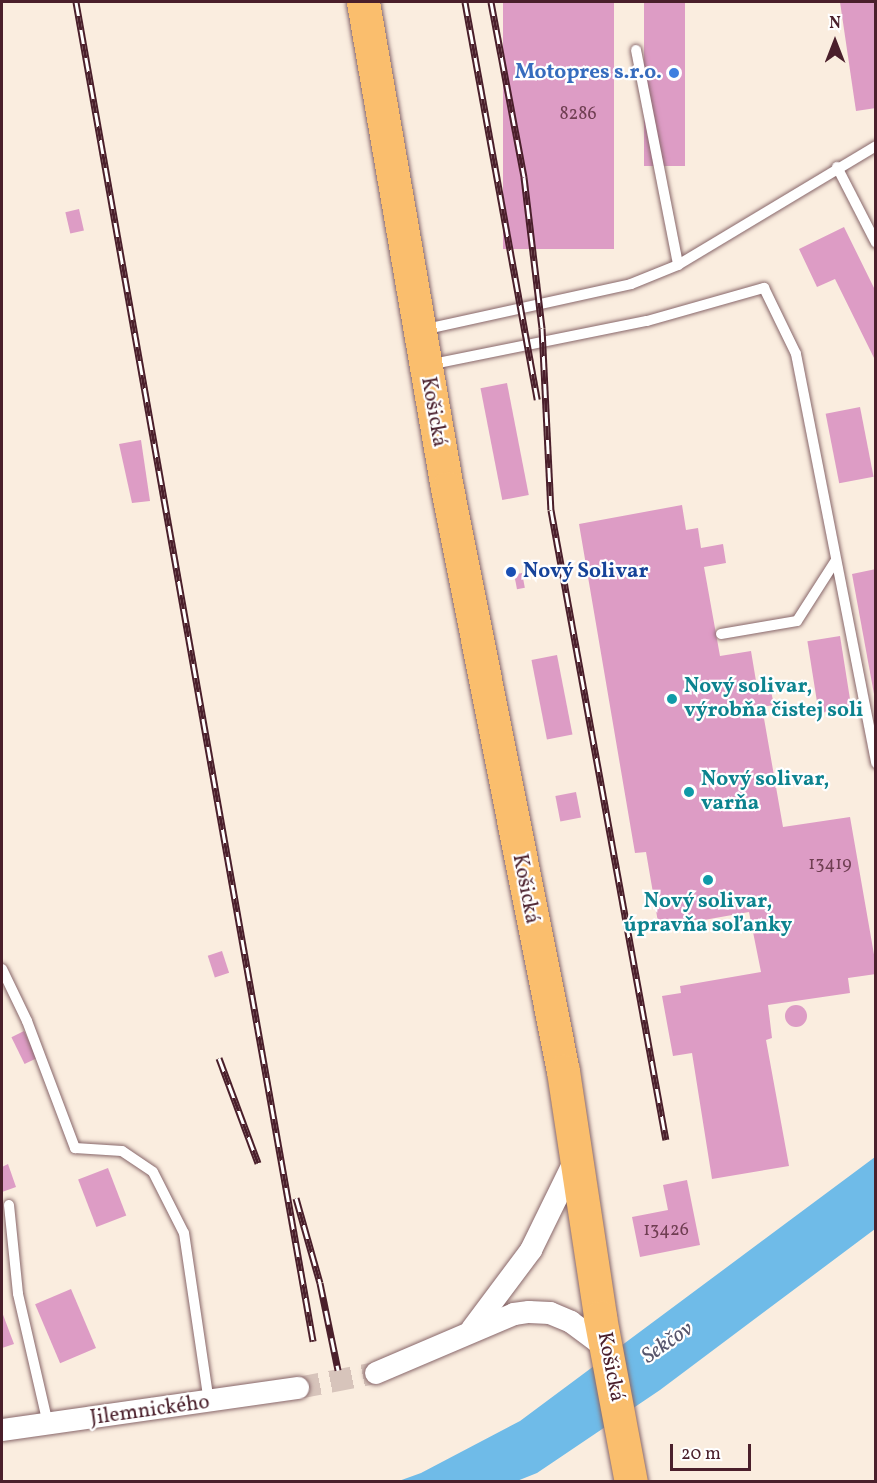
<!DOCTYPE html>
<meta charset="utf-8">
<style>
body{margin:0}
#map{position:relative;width:877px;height:1483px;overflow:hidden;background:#faeddf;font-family:Vollkorn,serif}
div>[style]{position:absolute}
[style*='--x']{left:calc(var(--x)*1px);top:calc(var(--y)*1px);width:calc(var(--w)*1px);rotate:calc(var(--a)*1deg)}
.water>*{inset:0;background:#6fbbe8}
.building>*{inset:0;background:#dd9cc5;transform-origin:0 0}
.round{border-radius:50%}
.street-tunnel>*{height:22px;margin-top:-11px;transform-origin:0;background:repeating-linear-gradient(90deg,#d7c4bb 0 22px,transparent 0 33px)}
.roads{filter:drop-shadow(0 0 2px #88676a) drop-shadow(0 0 2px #88676a)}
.lane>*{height:10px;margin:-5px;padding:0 5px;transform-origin:5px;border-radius:5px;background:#fff}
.street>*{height:22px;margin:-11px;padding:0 11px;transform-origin:11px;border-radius:11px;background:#fff}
.primary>*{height:33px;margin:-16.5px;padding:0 16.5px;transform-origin:16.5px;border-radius:16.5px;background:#fabe6d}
.rail>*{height:7px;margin-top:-3.5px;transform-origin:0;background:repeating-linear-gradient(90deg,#fff 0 14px,#4a1f2b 0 28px);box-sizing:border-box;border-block:2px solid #4a1f2b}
.dots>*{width:16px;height:16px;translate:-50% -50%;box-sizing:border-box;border:3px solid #fff;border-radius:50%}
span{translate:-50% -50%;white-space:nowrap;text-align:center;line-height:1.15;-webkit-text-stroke:4.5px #fff;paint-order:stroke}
.number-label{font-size:18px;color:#6f3e52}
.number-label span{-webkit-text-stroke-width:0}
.shop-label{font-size:21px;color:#366cbe;font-weight:700}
.right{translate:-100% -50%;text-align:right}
.street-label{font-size:21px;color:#4a1f2b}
.transit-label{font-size:21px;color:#164399;font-weight:700}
.left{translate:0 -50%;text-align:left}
.culture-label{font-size:21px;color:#0d838f;font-weight:700}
.water-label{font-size:22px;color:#57566d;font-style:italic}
.frame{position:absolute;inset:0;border:3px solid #4a1f2b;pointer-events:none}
.north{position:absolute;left:805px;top:12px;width:60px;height:60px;-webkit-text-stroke:4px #fff;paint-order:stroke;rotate:0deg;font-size:16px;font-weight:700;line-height:24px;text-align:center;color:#4a1f2b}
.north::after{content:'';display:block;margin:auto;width:21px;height:27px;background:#4a1f2b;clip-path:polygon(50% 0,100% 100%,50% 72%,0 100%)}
.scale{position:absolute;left:670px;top:1444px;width:81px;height:27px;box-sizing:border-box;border:3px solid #4a1f2b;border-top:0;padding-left:8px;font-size:18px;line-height:21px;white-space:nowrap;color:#4a1f2b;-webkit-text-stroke:4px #fff;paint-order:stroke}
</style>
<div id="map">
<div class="water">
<i style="clip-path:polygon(875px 1157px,875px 1229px,660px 1390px,537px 1473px,517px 1481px,396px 1482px,421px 1473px,520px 1421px)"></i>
</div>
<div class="building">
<i style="left:503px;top:2px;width:111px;height:247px"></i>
<i style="left:644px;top:2px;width:41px;height:164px"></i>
<i style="clip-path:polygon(840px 2px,876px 2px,876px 108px,856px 111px)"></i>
<i style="left:79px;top:209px;width:22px;height:14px;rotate:77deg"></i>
<i style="clip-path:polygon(844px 227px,876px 292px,876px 362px,835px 279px,817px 287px,799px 249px)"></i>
<i style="left:507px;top:383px;width:114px;height:27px;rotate:79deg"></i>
<i style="left:860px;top:407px;width:71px;height:35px;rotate:79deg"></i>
<i style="clip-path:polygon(141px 440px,150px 501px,132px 503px,119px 444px)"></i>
<i style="clip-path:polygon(682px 505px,686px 530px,698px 528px,701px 548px,723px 544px,726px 563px,704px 567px,720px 656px,751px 651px,758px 693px,771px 691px,774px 705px,762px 707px,783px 827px,850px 817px,876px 966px,876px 974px,848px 978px,850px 993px,768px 1005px,772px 1038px,766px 1040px,789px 1166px,712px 1179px,692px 1053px,673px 1056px,662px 996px,681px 993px,680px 986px,761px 972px,749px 912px,659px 928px,646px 852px,635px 853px,579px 524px)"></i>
<i style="clip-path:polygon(876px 569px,876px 693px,874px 694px,852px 574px)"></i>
<i style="left:522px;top:573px;width:15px;height:8px;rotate:79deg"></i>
<i style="left:840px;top:636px;width:73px;height:33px;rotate:81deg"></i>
<i style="left:557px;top:655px;width:81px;height:26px;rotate:79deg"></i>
<i style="left:576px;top:792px;width:26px;height:21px;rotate:79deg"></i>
<i style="left:222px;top:951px;width:23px;height:15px;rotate:72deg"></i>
<i class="round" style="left:785px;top:1005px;width:22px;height:22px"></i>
<i style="left:24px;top:1031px;width:30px;height:14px;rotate:64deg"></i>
<i style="clip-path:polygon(8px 1164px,16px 1187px,2px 1192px,2px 1167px)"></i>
<i style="left:108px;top:1168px;width:51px;height:32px;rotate:69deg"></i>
<i style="clip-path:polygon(687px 1180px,700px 1245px,640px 1257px,632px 1217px,668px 1210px,663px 1185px)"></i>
<i style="left:71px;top:1289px;width:64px;height:39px;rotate:67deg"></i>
<i style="clip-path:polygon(2px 1312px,14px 1344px,2px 1348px)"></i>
</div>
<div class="street-tunnel">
<i style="--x:298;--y:1388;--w:79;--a:-10.9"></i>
</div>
<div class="roads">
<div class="lane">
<i style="--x:636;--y:50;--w:219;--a:78.9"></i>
<i style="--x:837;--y:167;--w:85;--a:62.8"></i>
<i style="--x:422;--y:330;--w:214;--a:-12.4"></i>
<i style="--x:631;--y:284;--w:51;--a:-22"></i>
<i style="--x:678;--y:265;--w:231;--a:-31"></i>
<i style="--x:428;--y:365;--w:223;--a:-11.4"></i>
<i style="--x:647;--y:321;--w:122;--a:-15.8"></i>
<i style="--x:764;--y:288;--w:73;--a:64.1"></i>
<i style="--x:796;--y:354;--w:417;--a:78.9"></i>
<i style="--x:721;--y:634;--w:77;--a:-9.7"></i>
<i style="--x:797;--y:621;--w:72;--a:-57.4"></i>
<i style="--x:2;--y:969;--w:58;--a:64.3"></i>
<i style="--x:27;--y:1021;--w:136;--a:69.3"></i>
<i style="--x:75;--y:1148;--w:47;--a:3.7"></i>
<i style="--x:122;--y:1151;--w:37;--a:34"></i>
<i style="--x:153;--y:1172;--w:68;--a:63.1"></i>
<i style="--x:184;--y:1233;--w:172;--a:81.6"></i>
<i style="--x:9;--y:1205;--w:89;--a:84.2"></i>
<i style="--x:18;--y:1294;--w:133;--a:77"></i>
</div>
<div class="street">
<i style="--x:472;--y:1329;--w:99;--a:-53.2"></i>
<i style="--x:531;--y:1250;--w:102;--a:-63.9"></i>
<i style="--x:376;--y:1373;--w:150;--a:-23.1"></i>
<i style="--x:514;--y:1314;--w:15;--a:-8"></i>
<i style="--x:529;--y:1312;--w:21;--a:3"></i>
<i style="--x:550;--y:1313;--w:23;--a:23"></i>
<i style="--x:571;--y:1322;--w:44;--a:36.6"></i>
<i style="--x:2;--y:1430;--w:299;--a:-8.1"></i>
</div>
<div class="primary">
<i style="--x:363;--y:2;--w:493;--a:80.2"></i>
<i style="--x:447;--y:488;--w:594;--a:78.75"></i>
<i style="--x:563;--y:1071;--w:249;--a:81.4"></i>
<i style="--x:600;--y:1317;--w:168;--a:79.4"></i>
</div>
</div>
<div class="rail">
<i style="--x:76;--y:2;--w:1360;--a:79.96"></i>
<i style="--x:465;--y:2;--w:404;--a:79.7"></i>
<i style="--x:491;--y:2;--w:178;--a:79.3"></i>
<i style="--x:524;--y:177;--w:152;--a:83.2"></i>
<i style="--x:542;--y:328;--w:182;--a:87.2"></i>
<i style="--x:551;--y:510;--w:640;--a:79.66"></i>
<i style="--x:219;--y:1058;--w:112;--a:69.6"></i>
<i style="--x:296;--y:1198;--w:88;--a:74.2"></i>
<i style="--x:320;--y:1283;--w:89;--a:78.3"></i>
</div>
<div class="dots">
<i style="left:674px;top:73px;background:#3f7fe0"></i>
<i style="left:511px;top:572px;background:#1a4fb4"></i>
<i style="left:672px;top:699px;background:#0f9aa8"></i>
<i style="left:689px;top:792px;background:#0f9aa8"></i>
<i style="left:708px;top:880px;background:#0f9aa8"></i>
</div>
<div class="number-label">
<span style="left:578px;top:115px">8286</span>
<span style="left:830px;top:865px">13419</span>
<span style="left:666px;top:1231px">13426</span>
</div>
<div class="shop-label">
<span class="right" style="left:662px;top:73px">Motopres s.r.o.</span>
</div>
<div class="street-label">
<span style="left:433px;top:412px;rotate:80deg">Košická</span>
<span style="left:525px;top:889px;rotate:79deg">Košická</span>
<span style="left:610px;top:1367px;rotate:79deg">Košická</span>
<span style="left:150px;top:1411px;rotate:-8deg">Jilemnického</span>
</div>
<div class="transit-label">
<span class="left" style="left:523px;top:572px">Nový Solivar</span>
</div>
<div class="culture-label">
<span class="left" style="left:684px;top:699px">Nový solivar,<br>výrobňa čistej soli</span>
<span class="left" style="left:701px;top:792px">Nový solivar,<br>varňa</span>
<span style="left:708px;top:914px">Nový solivar,<br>úpravňa soľanky</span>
</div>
<div class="water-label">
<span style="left:668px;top:1343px;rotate:-35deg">Sekčov</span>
</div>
<div class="frame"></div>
<div class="north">N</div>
<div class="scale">20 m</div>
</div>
